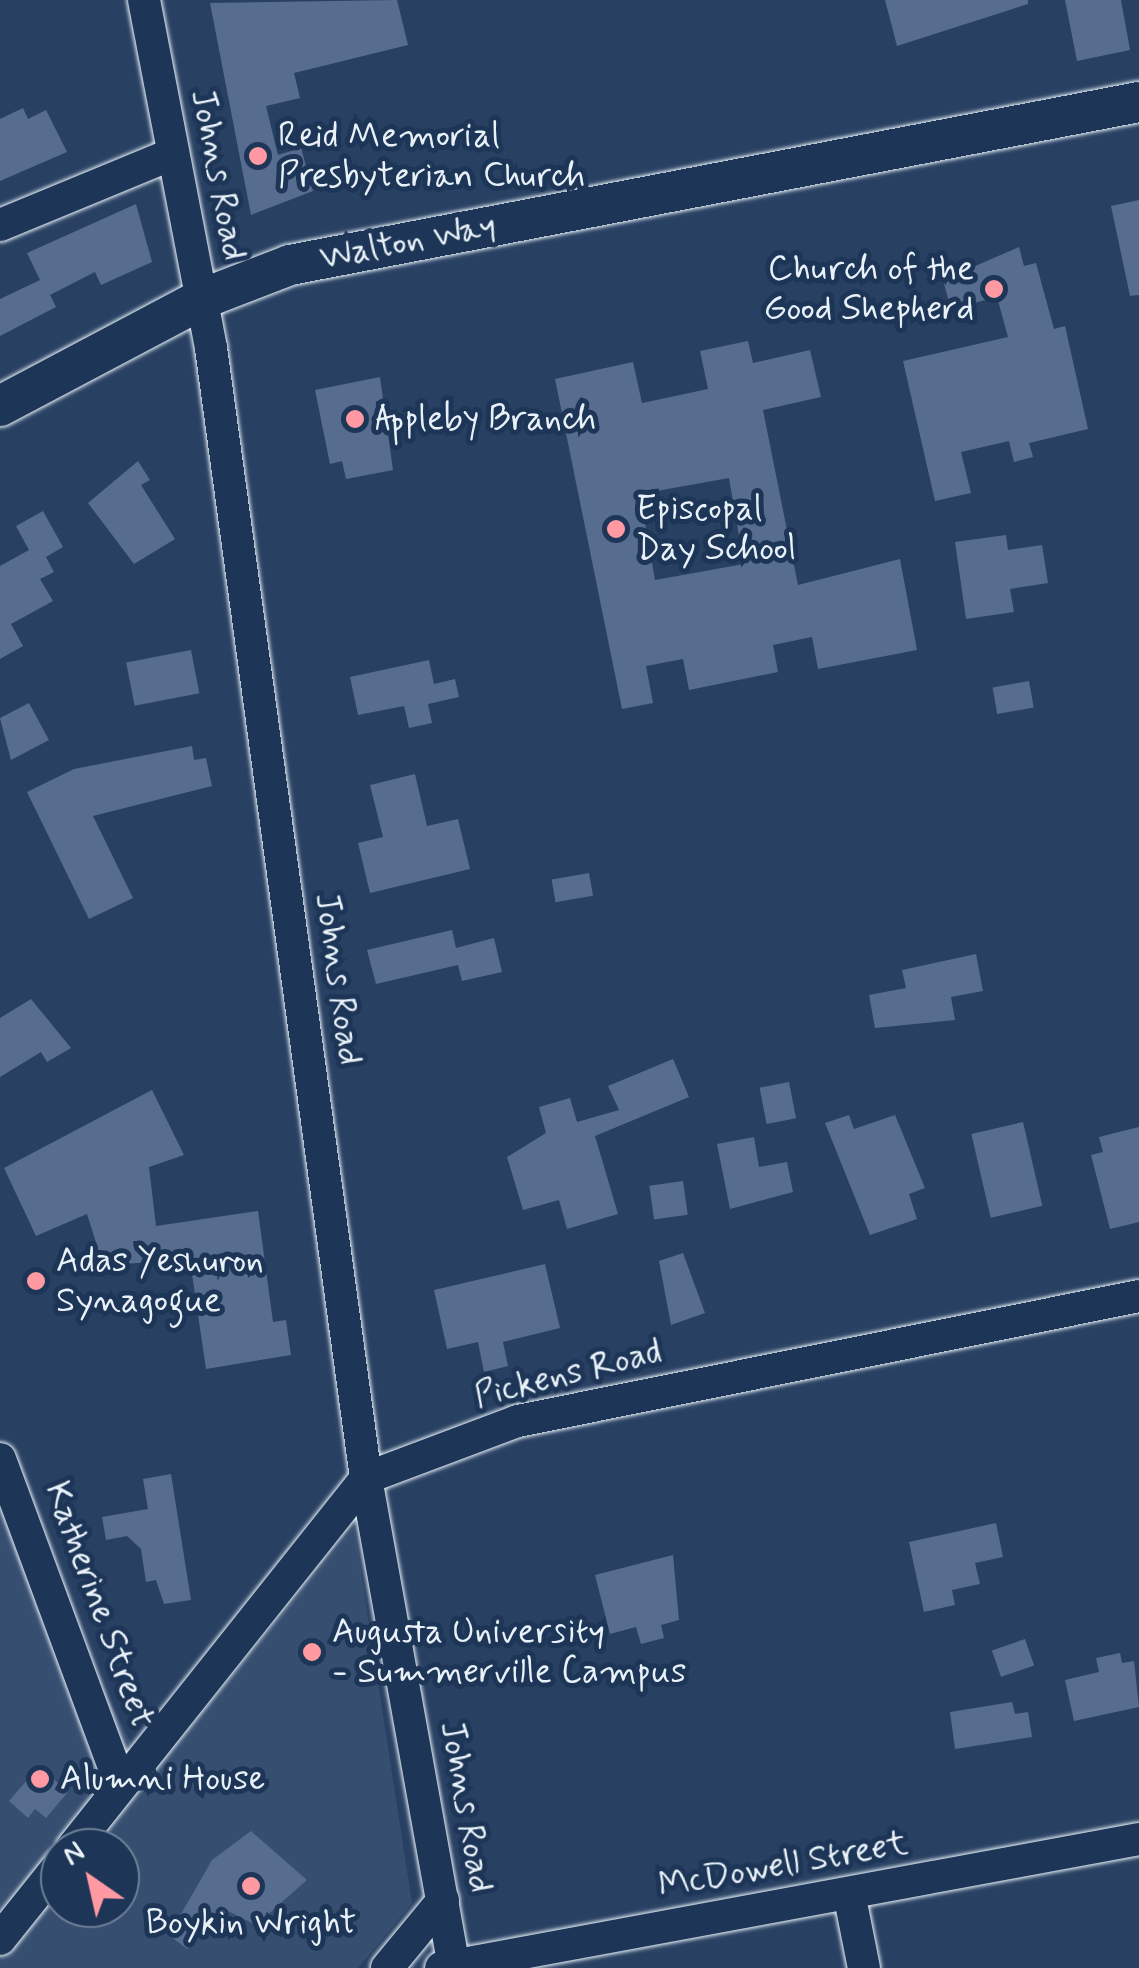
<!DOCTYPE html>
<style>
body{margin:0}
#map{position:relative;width:1139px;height:1968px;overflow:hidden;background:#284062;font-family:Mynerve,sans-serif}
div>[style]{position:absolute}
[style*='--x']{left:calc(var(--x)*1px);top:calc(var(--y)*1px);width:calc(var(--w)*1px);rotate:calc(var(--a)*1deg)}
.built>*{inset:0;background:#364e70}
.building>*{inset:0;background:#566d90;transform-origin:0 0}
.roads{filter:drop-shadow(0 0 2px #e8f1f8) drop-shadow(0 0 2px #e8f1f8)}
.minor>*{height:32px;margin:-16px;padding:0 16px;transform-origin:16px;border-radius:16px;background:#1d3557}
.major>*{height:40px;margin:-20px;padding:0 20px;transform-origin:20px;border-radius:20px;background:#1d3557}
.dots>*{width:28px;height:28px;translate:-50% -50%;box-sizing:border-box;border:5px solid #1d3557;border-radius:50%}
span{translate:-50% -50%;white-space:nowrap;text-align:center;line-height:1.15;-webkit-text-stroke:10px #1d3557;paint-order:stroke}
.poi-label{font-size:35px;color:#e8f1f8}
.left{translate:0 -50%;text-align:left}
.right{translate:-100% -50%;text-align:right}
.street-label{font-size:35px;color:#e8f1f8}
.north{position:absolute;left:40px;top:1828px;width:100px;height:100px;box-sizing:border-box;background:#1d3557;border:2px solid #6e8097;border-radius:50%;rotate:326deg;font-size:28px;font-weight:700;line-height:40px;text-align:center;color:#e8f1f8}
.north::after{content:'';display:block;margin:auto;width:35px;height:45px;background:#ff9aa2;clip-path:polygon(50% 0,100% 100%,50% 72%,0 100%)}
</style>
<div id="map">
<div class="built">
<i style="clip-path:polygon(evenodd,0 1492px,149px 1777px,354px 1527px,412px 1903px,358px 1968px,0 1968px,0 1492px,60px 1848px,120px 1848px,120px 1908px,60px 1908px,60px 1848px)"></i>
</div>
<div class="building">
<i style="clip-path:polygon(397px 0,408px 45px,294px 73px,300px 98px,266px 106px,278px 155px,301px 148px,313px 191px,251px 215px,210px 3px)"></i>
<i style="clip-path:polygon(885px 0,1028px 0,1028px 4px,897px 46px)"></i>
<i style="clip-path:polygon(1065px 0,1121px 0,1130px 50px,1077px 61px)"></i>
<i style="clip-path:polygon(23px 108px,28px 119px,46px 110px,67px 152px,0 181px,0 119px)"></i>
<i style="clip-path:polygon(1139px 200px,1139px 295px,1130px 296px,1111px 206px)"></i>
<i style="clip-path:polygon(136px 204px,152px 262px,101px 285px,95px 272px,50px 295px,56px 307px,0 336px,0 299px,40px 280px,27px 253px)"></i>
<i style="clip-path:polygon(1019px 247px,1024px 266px,1036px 263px,1054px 329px,1065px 326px,1088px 429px,1029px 443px,1033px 457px,1014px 462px,1009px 441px,961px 452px,971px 493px,935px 501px,903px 361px,1008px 337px,997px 297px,951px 309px,943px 280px)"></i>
<i style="clip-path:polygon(evenodd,748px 341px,753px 363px,810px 350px,821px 397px,763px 410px,798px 585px,900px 559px,917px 650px,818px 669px,812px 637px,773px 645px,778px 672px,689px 690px,683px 659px,646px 666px,653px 703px,622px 709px,555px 379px,633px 362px,642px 403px,708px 389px,700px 351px,748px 341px,729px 478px,744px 564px,655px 580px,640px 494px,729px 478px)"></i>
<i style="clip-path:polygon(380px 377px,393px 470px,346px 479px,342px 461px,330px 464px,315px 390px)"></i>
<i style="clip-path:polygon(138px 461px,150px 480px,141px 485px,175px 539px,134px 564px,88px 503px)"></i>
<i style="clip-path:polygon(43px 511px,63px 547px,46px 557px,54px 572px,40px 579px,53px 601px,11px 624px,23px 646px,0 659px,0 566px,29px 550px,16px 526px)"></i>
<i style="clip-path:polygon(1006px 535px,1008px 550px,1042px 545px,1048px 583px,1010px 589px,1014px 612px,966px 619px,955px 542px)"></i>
<i style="left:191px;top:650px;width:44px;height:66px;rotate:79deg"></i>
<i style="clip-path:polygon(429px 660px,434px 684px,455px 679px,459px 697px,428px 704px,432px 723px,409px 728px,404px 706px,358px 715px,350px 677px)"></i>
<i style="left:1029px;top:681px;width:27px;height:37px;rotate:80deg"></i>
<i style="clip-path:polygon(29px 703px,49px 740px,11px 760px,0 718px)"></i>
<i style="clip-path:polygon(192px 746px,194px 760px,206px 758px,212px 786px,93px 816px,133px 898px,89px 919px,27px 792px,74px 769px)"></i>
<i style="clip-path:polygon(415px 774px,427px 826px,458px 819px,470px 869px,370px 893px,358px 843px,383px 837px,370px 785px)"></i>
<i style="left:589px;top:873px;width:23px;height:38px;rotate:80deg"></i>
<i style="clip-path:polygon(452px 930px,456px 948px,494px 938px,502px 972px,462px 981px,458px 965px,376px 984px,367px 950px)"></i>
<i style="clip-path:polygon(976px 954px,983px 991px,951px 997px,955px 1020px,875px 1028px,869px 995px,906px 988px,902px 970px)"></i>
<i style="clip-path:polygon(31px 999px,71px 1048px,47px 1062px,41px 1052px,0 1077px,0 1018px)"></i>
<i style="clip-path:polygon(673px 1059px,689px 1097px,595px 1136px,618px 1214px,567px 1229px,559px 1200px,523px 1210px,507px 1157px,546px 1133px,539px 1107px,570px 1098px,577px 1122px,619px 1110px,608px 1086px)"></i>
<i style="left:789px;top:1082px;width:37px;height:30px;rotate:79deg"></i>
<i style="clip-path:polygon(152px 1090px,184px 1155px,149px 1167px,156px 1226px,258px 1211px,273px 1322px,286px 1320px,291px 1355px,206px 1369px,190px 1260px,103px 1265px,87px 1214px,36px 1236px,4px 1168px)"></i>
<i style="clip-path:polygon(849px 1115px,854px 1129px,895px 1115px,925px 1188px,909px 1194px,917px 1219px,870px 1235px,825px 1123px)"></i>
<i style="left:1023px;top:1122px;width:86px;height:53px;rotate:77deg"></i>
<i style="clip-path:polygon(1139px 1127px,1139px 1222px,1110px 1229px,1091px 1155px,1103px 1152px,1099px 1137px)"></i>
<i style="clip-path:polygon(754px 1137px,759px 1167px,787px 1162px,793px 1192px,730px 1209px,717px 1144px)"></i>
<i style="left:683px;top:1181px;width:34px;height:34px;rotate:82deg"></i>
<i style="clip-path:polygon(683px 1253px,705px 1313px,671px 1325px,659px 1261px)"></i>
<i style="clip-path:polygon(545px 1264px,560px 1328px,503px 1342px,508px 1366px,484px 1372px,478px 1342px,447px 1349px,434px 1290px)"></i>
<i style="clip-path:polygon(171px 1474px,191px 1600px,164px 1604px,156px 1580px,146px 1582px,141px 1549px,127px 1536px,106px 1540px,102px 1517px,148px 1509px,143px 1479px)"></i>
<i style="clip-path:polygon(996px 1523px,1003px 1557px,975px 1563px,980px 1584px,952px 1590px,955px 1605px,924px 1612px,909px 1542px)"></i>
<i style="clip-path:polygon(673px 1555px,679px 1620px,661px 1625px,664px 1638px,641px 1644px,636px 1627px,610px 1634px,595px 1575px)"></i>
<i style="left:1025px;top:1639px;width:28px;height:35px;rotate:71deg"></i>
<i style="clip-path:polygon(1120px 1653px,1122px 1663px,1134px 1661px,1139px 1707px,1074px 1721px,1065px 1680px,1099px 1672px,1096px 1658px)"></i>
<i style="clip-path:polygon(1012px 1702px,1015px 1714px,1028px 1712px,1032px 1737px,955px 1749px,950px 1712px)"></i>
<i style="clip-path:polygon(39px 1766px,68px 1792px,46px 1818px,35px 1809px,28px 1818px,9px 1801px)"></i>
<i style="clip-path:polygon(251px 1831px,307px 1880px,256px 1925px,222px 1908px,187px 1949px,169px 1935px,212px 1860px)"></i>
</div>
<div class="roads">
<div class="minor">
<i style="--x:144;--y:0;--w:354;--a:79.1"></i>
<i style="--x:211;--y:348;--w:1141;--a:82.19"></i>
<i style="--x:366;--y:1478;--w:498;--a:79.8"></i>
<i style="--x:0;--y:225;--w:186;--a:-22.4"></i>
<i style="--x:0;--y:1459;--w:343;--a:69.7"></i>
<i style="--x:72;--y:1848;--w:473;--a:-51.5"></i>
<i style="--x:366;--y:1478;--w:162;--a:-20.6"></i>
<i style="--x:518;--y:1421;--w:633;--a:-11.38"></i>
<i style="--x:849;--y:1893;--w:76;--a:78.7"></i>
<i style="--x:0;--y:1939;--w:96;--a:-51.3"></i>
<i style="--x:387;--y:1968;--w:88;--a:-50.5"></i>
<i style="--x:441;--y:1968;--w:710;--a:-10.47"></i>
</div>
<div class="major">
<i style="--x:0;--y:406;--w:229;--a:-27.9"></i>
<i style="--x:202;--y:299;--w:94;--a:-21.1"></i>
<i style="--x:290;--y:265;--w:865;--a:-10.87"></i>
</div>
</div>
<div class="dots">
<i style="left:258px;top:156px;background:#ff9aa2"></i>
<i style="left:994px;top:289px;background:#ff9aa2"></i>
<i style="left:355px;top:419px;background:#ff9aa2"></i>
<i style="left:616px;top:529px;background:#ff9aa2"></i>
<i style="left:36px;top:1281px;background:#ff9aa2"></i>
<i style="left:312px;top:1652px;background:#ff9aa2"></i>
<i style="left:40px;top:1779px;background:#ff9aa2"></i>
<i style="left:251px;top:1886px;background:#ff9aa2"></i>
</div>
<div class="poi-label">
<span class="left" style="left:278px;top:156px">Reid Memorial<br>Presbyterian Church</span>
<span class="right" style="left:974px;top:289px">Church of the<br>Good Shepherd</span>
<span class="left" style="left:375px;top:419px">Appleby Branch</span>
<span class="left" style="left:636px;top:529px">Episcopal<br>Day School</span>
<span class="left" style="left:56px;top:1281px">Adas Yeshuron<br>Synagogue</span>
<span class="left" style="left:332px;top:1652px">Augusta University<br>- Summerville Campus</span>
<span class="left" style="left:60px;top:1779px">Alumni House</span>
<span style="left:251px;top:1923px">Boykin Wright</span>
</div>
<div class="street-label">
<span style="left:218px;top:175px;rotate:79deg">Johns Road</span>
<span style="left:408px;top:242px;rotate:-11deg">Walton Way</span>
<span style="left:338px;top:979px;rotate:82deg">Johns Road</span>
<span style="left:568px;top:1374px;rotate:-14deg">Pickens Road</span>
<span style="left:99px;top:1605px;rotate:70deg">Katherine Street</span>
<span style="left:466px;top:1807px;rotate:80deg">Johns Road</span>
<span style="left:783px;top:1865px;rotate:-10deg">McDowell Street</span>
</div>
<div class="north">N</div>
</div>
